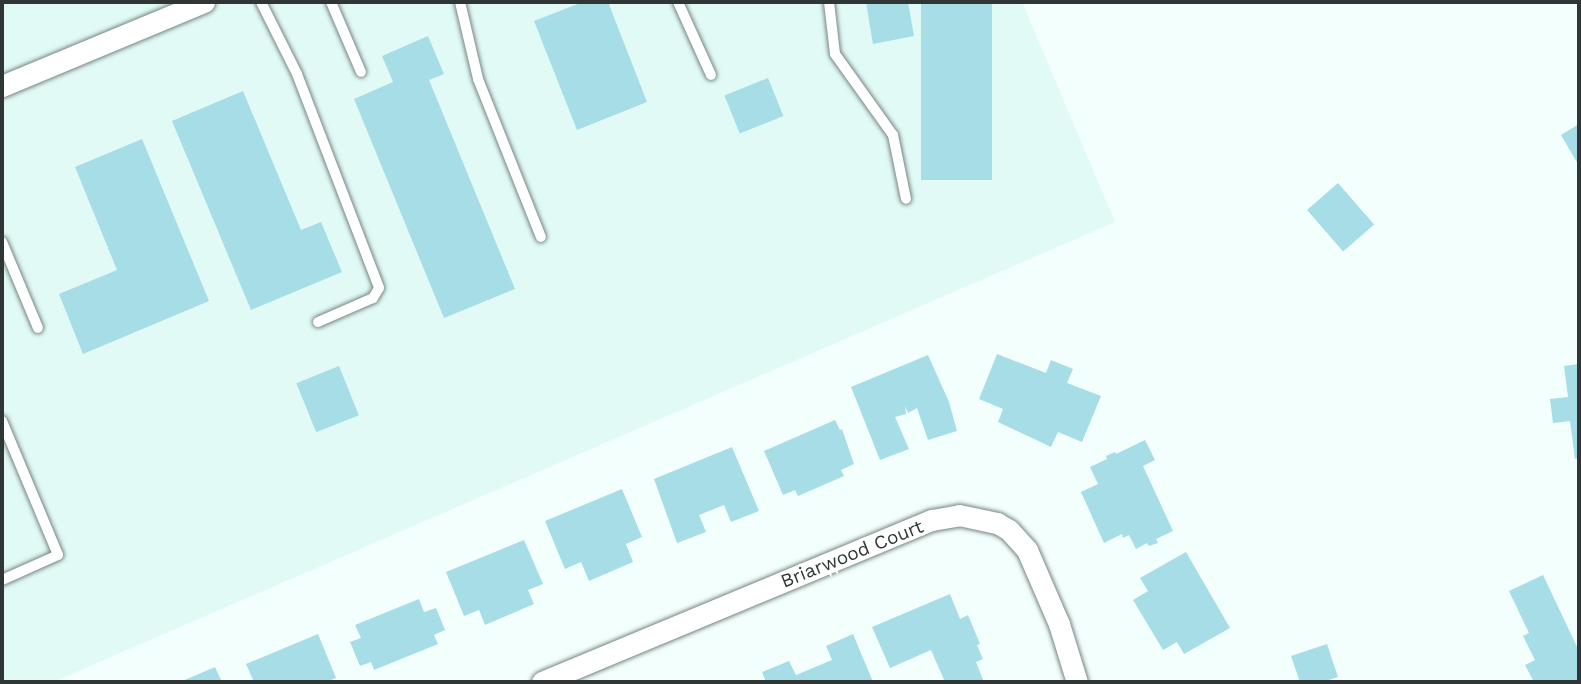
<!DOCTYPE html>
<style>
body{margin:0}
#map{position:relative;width:1581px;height:684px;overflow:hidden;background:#f3fffc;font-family:"Work Sans",sans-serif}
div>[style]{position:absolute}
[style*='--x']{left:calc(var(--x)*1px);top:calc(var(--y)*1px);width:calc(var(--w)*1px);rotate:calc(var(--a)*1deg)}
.built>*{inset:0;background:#e1faf5}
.building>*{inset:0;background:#a6dde7;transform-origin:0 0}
.roads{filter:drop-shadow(0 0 2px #788583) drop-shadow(0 0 2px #788583)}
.service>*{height:10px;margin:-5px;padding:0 5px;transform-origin:5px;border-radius:5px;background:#fff}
.minor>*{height:21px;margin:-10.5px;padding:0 10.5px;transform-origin:10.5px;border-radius:10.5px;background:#fff}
span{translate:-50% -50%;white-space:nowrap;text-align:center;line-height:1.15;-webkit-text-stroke:6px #fff;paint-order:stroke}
.street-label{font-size:19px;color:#303635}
.frame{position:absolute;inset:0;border:4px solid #303635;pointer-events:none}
</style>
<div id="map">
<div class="built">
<i style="clip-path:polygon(2px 2px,1022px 2px,1115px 222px,53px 682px,2px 682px)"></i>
</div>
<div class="building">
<i style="clip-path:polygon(583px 2px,608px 2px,647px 102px,577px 130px,534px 21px)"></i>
<i style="clip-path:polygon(866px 2px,908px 2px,914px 36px,873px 44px)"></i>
<i style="left:921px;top:2px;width:71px;height:178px"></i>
<i style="clip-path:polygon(428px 36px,444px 74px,429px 80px,515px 289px,444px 318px,354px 99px,393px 82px,382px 56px)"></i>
<i style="left:768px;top:78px;width:41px;height:47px;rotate:68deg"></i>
<i style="clip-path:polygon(243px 91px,301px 230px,321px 222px,342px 272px,251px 310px,172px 121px)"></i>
<i style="clip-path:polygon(1579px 124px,1579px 166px,1561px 135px)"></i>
<i style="clip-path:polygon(142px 139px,209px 301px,83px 354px,59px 294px,117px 270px,75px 167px)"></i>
<i style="left:1338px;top:183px;width:55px;height:41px;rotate:49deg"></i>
<i style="clip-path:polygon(997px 354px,1046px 373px,1051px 360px,1073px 369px,1067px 383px,1101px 396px,1082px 442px,1058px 432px,1051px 447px,998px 422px,1003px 409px,979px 399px)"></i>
<i style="clip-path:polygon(928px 355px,949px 402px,957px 431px,928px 440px,917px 408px,908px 413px,905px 406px,906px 414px,895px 417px,909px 449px,880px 460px,851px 387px)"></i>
<i style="clip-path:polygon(1579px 364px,1579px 458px,1575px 459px,1570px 421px,1553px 423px,1550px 399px,1568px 397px,1564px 366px)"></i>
<i style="left:339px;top:366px;width:53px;height:46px;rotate:68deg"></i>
<i style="clip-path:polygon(835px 420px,840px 430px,842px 429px,854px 464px,841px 470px,844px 476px,798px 496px,795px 490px,783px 495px,764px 451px)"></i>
<i style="clip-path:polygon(1145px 440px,1155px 460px,1143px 466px,1173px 531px,1156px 539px,1158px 543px,1149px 546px,1147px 543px,1136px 549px,1129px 535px,1123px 538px,1122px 534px,1104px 543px,1081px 492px,1098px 484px,1090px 467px,1107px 459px,1106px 456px,1115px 452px,1116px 454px)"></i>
<i style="clip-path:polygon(732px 447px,759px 511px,731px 522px,724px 505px,699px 515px,706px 532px,677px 543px,654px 479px)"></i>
<i style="clip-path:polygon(622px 489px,642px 537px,626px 544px,633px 562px,589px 581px,581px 562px,565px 569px,545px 521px)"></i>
<i style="clip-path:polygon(524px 540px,543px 584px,528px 590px,534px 604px,485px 625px,479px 610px,464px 616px,446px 572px)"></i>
<i style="clip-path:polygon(1186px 552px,1230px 628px,1184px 654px,1177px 642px,1163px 650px,1133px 600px,1148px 591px,1140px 578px)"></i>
<i style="clip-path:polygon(1543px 575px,1579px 651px,1579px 682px,1534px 682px,1525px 665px,1535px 660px,1523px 636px,1529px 633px,1509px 591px)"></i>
<i style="clip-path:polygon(950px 594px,960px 619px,968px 615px,980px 644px,977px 645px,983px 659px,976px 662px,984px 682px,945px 682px,931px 650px,890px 668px,872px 627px)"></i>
<i style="clip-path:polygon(419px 599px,424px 612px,436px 608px,445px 630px,434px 635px,438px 644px,374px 670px,371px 662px,360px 666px,350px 642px,361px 638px,355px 625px)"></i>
<i style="clip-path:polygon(318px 634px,336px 678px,325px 682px,254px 682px,246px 664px)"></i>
<i style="clip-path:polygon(853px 634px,873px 682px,766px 682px,762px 672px,789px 661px,796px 675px,832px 660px,826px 646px)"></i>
<i style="clip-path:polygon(1327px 644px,1338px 677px,1322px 682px,1300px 682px,1291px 656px)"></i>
<i style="clip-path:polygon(215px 667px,222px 682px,180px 682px)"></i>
</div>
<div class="roads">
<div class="service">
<i style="--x:261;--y:2;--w:80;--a:63.4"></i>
<i style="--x:297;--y:74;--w:229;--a:69"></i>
<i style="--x:379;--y:288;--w:12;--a:121"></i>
<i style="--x:373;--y:298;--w:60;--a:156.4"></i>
<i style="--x:331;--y:2;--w:76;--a:66.8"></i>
<i style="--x:460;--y:2;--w:79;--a:76.8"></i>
<i style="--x:478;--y:79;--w:170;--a:68.3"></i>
<i style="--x:678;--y:2;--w:80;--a:65.7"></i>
<i style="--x:829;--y:2;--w:52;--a:83.4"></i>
<i style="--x:835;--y:54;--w:100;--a:54.4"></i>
<i style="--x:893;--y:135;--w:65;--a:78.5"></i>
<i style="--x:2;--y:242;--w:93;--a:67.3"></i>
<i style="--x:2;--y:421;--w:145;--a:67.3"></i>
<i style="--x:58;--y:555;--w:61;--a:155.9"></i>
</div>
<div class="minor">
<i style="--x:2;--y:86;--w:219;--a:-22.6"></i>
<i style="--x:542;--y:682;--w:422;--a:-22.6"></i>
<i style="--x:932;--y:520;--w:27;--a:-10"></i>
<i style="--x:959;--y:515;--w:39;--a:12"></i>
<i style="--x:997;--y:523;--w:14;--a:30"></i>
<i style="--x:1009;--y:530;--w:27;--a:48"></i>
<i style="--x:1027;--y:550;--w:81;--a:66.6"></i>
<i style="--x:1059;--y:624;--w:61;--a:72.8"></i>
</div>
</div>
<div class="street-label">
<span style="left:852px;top:554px;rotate:-22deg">Briarwood Court</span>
</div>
<div class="frame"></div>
</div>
